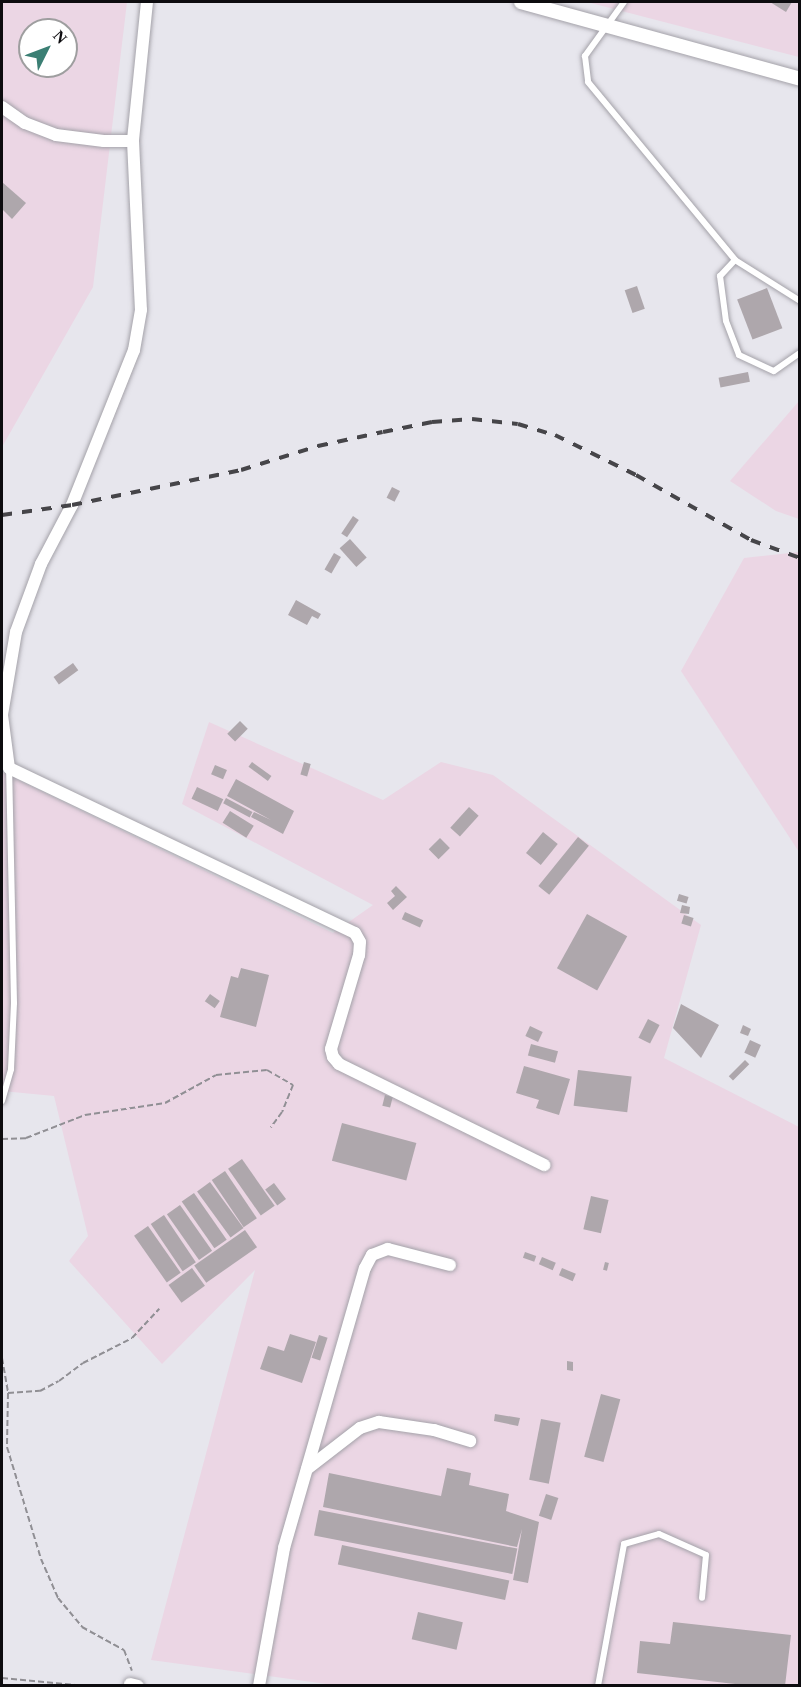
<!DOCTYPE html>
<style>
body{margin:0}
#map{position:relative;width:801px;height:1687px;overflow:hidden;background:#e7e6ed;font-family:Georgia,serif}
div>[style]{position:absolute}
[style*='--x']{left:calc(var(--x)*1px);top:calc(var(--y)*1px);width:calc(var(--w)*1px);rotate:calc(var(--a)*1deg)}
.industrial>*{inset:0;background:#ebd6e4}
.building>*{inset:0;background:#aea7ac;transform-origin:0 0}
.path>*{height:2px;margin-top:-1px;transform-origin:0;background:repeating-linear-gradient(90deg,#908f94 0 6px,transparent 0 9px)}
.roads{filter:drop-shadow(0 0 2px #a4a2a9) drop-shadow(0 0 2px #a4a2a9)}
.service>*{height:6px;margin:-3px;padding:0 3px;transform-origin:3px;border-radius:3px;background:#fff}
.minor>*{height:12px;margin:-6px;padding:0 6px;transform-origin:6px;border-radius:6px;background:#fff}
.tertiary>*{height:14px;margin:-7px;padding:0 7px;transform-origin:7px;border-radius:7px;background:#fff}
.rail>*{height:4px;margin-top:-2px;transform-origin:0;background:repeating-linear-gradient(90deg,#464549 0 10px,transparent 0 20px)}
span{translate:-50% -50%;white-space:nowrap;text-align:center;line-height:1.15;-webkit-text-stroke:4.5px #fff;paint-order:stroke}
.frame{position:absolute;inset:0;border:3px solid #0d0c0f;pointer-events:none}
.north{position:absolute;left:18px;top:18px;width:60px;height:60px;box-sizing:border-box;background:#fff;border:2px solid #9e9e9f;border-radius:50%;rotate:48deg;font-size:16px;font-weight:700;line-height:24px;text-align:center;color:#0d0c0f}
.north::after{content:'';display:block;margin:auto;width:21px;height:27px;background:#3b7f74;clip-path:polygon(50% 0,100% 100%,50% 72%,0 100%)}
</style>
<div id="map">
<div class="industrial">
<i style="clip-path:polygon(evenodd,2px 2px,127px 2px,93px 287px,2px 447px,2px 2px,30px 30px,66px 30px,66px 66px,30px 66px,30px 30px)"></i>
<i style="clip-path:polygon(587px 2px,799px 2px,799px 57px)"></i>
<i style="clip-path:polygon(799px 401px,799px 519px,776px 511px,730px 481px)"></i>
<i style="clip-path:polygon(799px 552px,800px 552px,799px 852px,681px 671px,744px 558px)"></i>
<i style="clip-path:polygon(209px 722px,383px 800px,441px 762px,493px 775px,701px 925px,664px 1058px,799px 1127px,799px 1685px,341px 1686px,151px 1660px,255px 1270px,162px 1364px,69px 1261px,88px 1236px,54px 1096px,2px 1091px,2px 772px,333px 933px,373px 905px,182px 804px)"></i>
</div>
<div class="building">
<i style="clip-path:polygon(770px 2px,792px 2px,786px 12px)"></i>
<i style="clip-path:polygon(2px 182px,26px 203px,12px 219px,2px 209px)"></i>
<i style="left:637px;top:286px;width:24px;height:13px;rotate:71deg"></i>
<i style="left:767px;top:288px;width:43px;height:32px;rotate:69deg"></i>
<i style="left:748px;top:372px;width:10px;height:30px;rotate:79deg"></i>
<i style="left:392px;top:487px;width:9px;height:12px;rotate:27deg"></i>
<i style="left:353px;top:516px;width:7px;height:21px;rotate:34deg"></i>
<i style="left:350px;top:539px;width:25px;height:14px;rotate:48deg"></i>
<i style="left:334px;top:553px;width:8px;height:19px;rotate:30deg"></i>
<i style="clip-path:polygon(296px 600px,321px 614px,318px 619px,312px 616px,307px 625px,288px 615px)"></i>
<i style="left:73px;top:663px;width:9px;height:24px;rotate:54deg"></i>
<i style="left:240px;top:721px;width:11px;height:18px;rotate:45deg"></i>
<i style="left:252px;top:762px;width:24px;height:6px;rotate:36deg"></i>
<i style="left:304px;top:762px;width:7px;height:13px;rotate:16deg"></i>
<i style="left:215px;top:765px;width:13px;height:10px;rotate:23deg"></i>
<i style="clip-path:polygon(236px 779px,294px 811px,283px 834px,251px 817px,254px 812px,271px 820px,227px 796px)"></i>
<i style="left:197px;top:787px;width:29px;height:13px;rotate:25deg"></i>
<i style="left:226px;top:798px;width:30px;height:6px;rotate:28deg"></i>
<i style="left:469px;top:807px;width:13px;height:28px;rotate:42deg"></i>
<i style="left:230px;top:811px;width:28px;height:14px;rotate:32deg"></i>
<i style="left:543px;top:832px;width:19px;height:27px;rotate:39deg"></i>
<i style="left:578px;top:837px;width:14px;height:63px;rotate:39deg"></i>
<i style="left:440px;top:838px;width:14px;height:16px;rotate:45deg"></i>
<i style="clip-path:polygon(396px 886px,407px 897px,393px 910px,387px 903px,395px 896px,391px 891px)"></i>
<i style="left:679px;top:894px;width:10px;height:7px;rotate:17deg"></i>
<i style="clip-path:polygon(682px 905px,690px 907px,689px 914px,680px 913px)"></i>
<i style="left:405px;top:912px;width:20px;height:8px;rotate:24deg"></i>
<i style="left:587px;top:914px;width:46px;height:62px;rotate:29deg"></i>
<i style="left:684px;top:915px;width:10px;height:9px;rotate:17deg"></i>
<i style="clip-path:polygon(241px 968px,269px 975px,256px 1027px,220px 1017px,231px 976px,238px 978px)"></i>
<i style="left:210px;top:994px;width:12px;height:9px;rotate:35deg"></i>
<i style="clip-path:polygon(681px 1004px,719px 1025px,701px 1058px,673px 1028px)"></i>
<i style="left:648px;top:1019px;width:13px;height:21px;rotate:27deg"></i>
<i style="clip-path:polygon(743px 1025px,751px 1029px,748px 1036px,740px 1033px)"></i>
<i style="left:530px;top:1026px;width:14px;height:11px;rotate:25deg"></i>
<i style="left:750px;top:1040px;width:12px;height:14px;rotate:24deg"></i>
<i style="left:531px;top:1044px;width:28px;height:12px;rotate:15deg"></i>
<i style="left:745px;top:1060px;width:6px;height:23px;rotate:45deg"></i>
<i style="clip-path:polygon(524px 1066px,570px 1079px,559px 1115px,536px 1108px,539px 1100px,516px 1093px)"></i>
<i style="left:578px;top:1070px;width:54px;height:36px;rotate:7deg"></i>
<i style="left:385px;top:1095px;width:8px;height:11px;rotate:14deg"></i>
<i style="left:342px;top:1123px;width:77px;height:39px;rotate:15deg"></i>
<i style="left:242px;top:1159px;width:57px;height:17px;rotate:55deg"></i>
<i style="left:225px;top:1171px;width:57px;height:16px;rotate:56deg"></i>
<i style="left:210px;top:1182px;width:57px;height:16px;rotate:54deg"></i>
<i style="left:274px;top:1183px;width:20px;height:11px;rotate:53deg"></i>
<i style="left:194px;top:1193px;width:57px;height:15px;rotate:55deg"></i>
<i style="left:591px;top:1196px;width:18px;height:34px;rotate:13deg"></i>
<i style="left:180px;top:1205px;width:56px;height:16px;rotate:55deg"></i>
<i style="left:164px;top:1215px;width:57px;height:16px;rotate:56deg"></i>
<i style="left:148px;top:1226px;width:57px;height:17px;rotate:55deg"></i>
<i style="left:245px;top:1230px;width:21px;height:62px;rotate:55deg"></i>
<i style="left:525px;top:1252px;width:12px;height:6px;rotate:20deg"></i>
<i style="left:542px;top:1257px;width:15px;height:8px;rotate:23deg"></i>
<i style="left:605px;top:1262px;width:4px;height:8px;rotate:14deg"></i>
<i style="left:192px;top:1268px;width:22px;height:29px;rotate:54deg"></i>
<i style="left:562px;top:1268px;width:15px;height:8px;rotate:23deg"></i>
<i style="clip-path:polygon(290px 1334px,316px 1342px,302px 1383px,260px 1369px,268px 1346px,284px 1351px)"></i>
<i style="left:319px;top:1335px;width:9px;height:24px;rotate:18deg"></i>
<i style="clip-path:polygon(567px 1361px,573px 1362px,573px 1371px,567px 1370px)"></i>
<i style="left:601px;top:1394px;width:20px;height:65px;rotate:15deg"></i>
<i style="clip-path:polygon(495px 1414px,520px 1418px,518px 1426px,494px 1421px)"></i>
<i style="left:541px;top:1419px;width:20px;height:62px;rotate:11deg"></i>
<i style="clip-path:polygon(447px 1468px,471px 1473px,469px 1485px,509px 1494px,506px 1511px,539px 1522px,528px 1583px,513px 1580px,522px 1529px,517px 1547px,323px 1507px,329px 1473px,441px 1496px)"></i>
<i style="left:546px;top:1494px;width:13px;height:23px;rotate:18deg"></i>
<i style="left:319px;top:1510px;width:202px;height:26px;rotate:11deg"></i>
<i style="left:342px;top:1545px;width:171px;height:20px;rotate:12deg"></i>
<i style="left:418px;top:1612px;width:46px;height:28px;rotate:13deg"></i>
<i style="clip-path:polygon(673px 1622px,791px 1635px,785px 1686px,753px 1686px,637px 1673px,640px 1641px,670px 1644px)"></i>
</div>
<div class="path">
<i style="--x:2;--y:1139;--w:24;--a:-2"></i>
<i style="--x:26;--y:1138;--w:63;--a:-21.3"></i>
<i style="--x:85;--y:1115;--w:81;--a:-8.5"></i>
<i style="--x:165;--y:1103;--w:58;--a:-28.8"></i>
<i style="--x:216;--y:1075;--w:51;--a:-5.6"></i>
<i style="--x:267;--y:1070;--w:30;--a:30"></i>
<i style="--x:293;--y:1085;--w:29;--a:112"></i>
<i style="--x:282;--y:1112;--w:19;--a:126"></i>
<i style="--x:2;--y:1358;--w:36;--a:80"></i>
<i style="--x:8;--y:1393;--w:54;--a:91.1"></i>
<i style="--x:7;--y:1447;--w:117;--a:73.1"></i>
<i style="--x:41;--y:1559;--w:43;--a:66.4"></i>
<i style="--x:58;--y:1598;--w:38;--a:50"></i>
<i style="--x:82;--y:1627;--w:48;--a:28.7"></i>
<i style="--x:124;--y:1650;--w:22;--a:69"></i>
<i style="--x:8;--y:1393;--w:32;--a:-4"></i>
<i style="--x:40;--y:1391;--w:21;--a:-28"></i>
<i style="--x:59;--y:1381;--w:30;--a:-37"></i>
<i style="--x:83;--y:1363;--w:55;--a:-27"></i>
<i style="--x:132;--y:1338;--w:40;--a:-47"></i>
<i style="--x:2;--y:1678;--w:84;--a:5.4"></i>
</div>
<div class="roads">
<div class="service">
<i style="--x:624;--y:2;--w:67;--a:125.8"></i>
<i style="--x:585;--y:56;--w:26;--a:83"></i>
<i style="--x:588;--y:82;--w:231;--a:50.4"></i>
<i style="--x:735;--y:260;--w:77;--a:32.2"></i>
<i style="--x:735;--y:260;--w:22;--a:133"></i>
<i style="--x:720;--y:276;--w:45;--a:82.4"></i>
<i style="--x:726;--y:321;--w:36;--a:69"></i>
<i style="--x:739;--y:355;--w:38;--a:25"></i>
<i style="--x:774;--y:371;--w:32;--a:-35"></i>
<i style="--x:2;--y:1101;--w:33;--a:-74"></i>
<i style="--x:11;--y:1069;--w:66;--a:-87.4"></i>
<i style="--x:14;--y:1003;--w:235;--a:-91.2"></i>
<i style="--x:598;--y:1686;--w:144;--a:-79.6"></i>
<i style="--x:624;--y:1544;--w:36;--a:-16"></i>
<i style="--x:659;--y:1534;--w:51;--a:24.1"></i>
<i style="--x:706;--y:1555;--w:43;--a:95.3"></i>
</div>
<div class="minor">
<i style="--x:147;--y:2;--w:140;--a:95.8"></i>
<i style="--x:133;--y:141;--w:169;--a:87.3"></i>
<i style="--x:141;--y:310;--w:41;--a:99.9"></i>
<i style="--x:134;--y:350;--w:167;--a:111.8"></i>
<i style="--x:72;--y:505;--w:67;--a:117.7"></i>
<i style="--x:41;--y:564;--w:72;--a:110.2"></i>
<i style="--x:16;--y:632;--w:84;--a:99.6"></i>
<i style="--x:2;--y:715;--w:53;--a:82.5"></i>
<i style="--x:9;--y:768;--w:383;--a:25.5"></i>
<i style="--x:355;--y:933;--w:10;--a:61"></i>
<i style="--x:360;--y:942;--w:13;--a:94"></i>
<i style="--x:359;--y:955;--w:98;--a:106.6"></i>
<i style="--x:331;--y:1049;--w:8;--a:76"></i>
<i style="--x:333;--y:1057;--w:9;--a:49"></i>
<i style="--x:339;--y:1064;--w:229;--a:26.2"></i>
<i style="--x:2;--y:107;--w:28;--a:35"></i>
<i style="--x:25;--y:123;--w:33;--a:21"></i>
<i style="--x:56;--y:135;--w:48;--a:7.1"></i>
<i style="--x:104;--y:141;--w:29;--a:0"></i>
<i style="--x:307;--y:1469;--w:67;--a:-37.7"></i>
<i style="--x:360;--y:1428;--w:20;--a:-18"></i>
<i style="--x:379;--y:1422;--w:56;--a:8.3"></i>
<i style="--x:434;--y:1430;--w:38;--a:17"></i>
<i style="--x:130;--y:1684;--w:8;--a:14"></i>
<i style="--x:259;--y:1686;--w:140;--a:-79.7"></i>
<i style="--x:284;--y:1548;--w:291;--a:-73.9"></i>
<i style="--x:365;--y:1268;--w:15;--a:-62"></i>
<i style="--x:372;--y:1255;--w:17;--a:-21"></i>
<i style="--x:388;--y:1249;--w:64;--a:14.5"></i>
</div>
<div class="tertiary">
<i style="--x:521;--y:2;--w:289;--a:15.4"></i>
</div>
</div>
<div class="rail">
<i style="--x:2;--y:515;--w:71;--a:-8.1"></i>
<i style="--x:72;--y:505;--w:173;--a:-11.7"></i>
<i style="--x:241;--y:470;--w:81;--a:-17.3"></i>
<i style="--x:318;--y:446;--w:66;--a:-12.2"></i>
<i style="--x:383;--y:432;--w:50;--a:-11.5"></i>
<i style="--x:432;--y:422;--w:40;--a:-4.3"></i>
<i style="--x:472;--y:419;--w:46;--a:6.2"></i>
<i style="--x:518;--y:424;--w:39;--a:17"></i>
<i style="--x:555;--y:435;--w:90;--a:26.3"></i>
<i style="--x:636;--y:475;--w:132;--a:29.5"></i>
<i style="--x:751;--y:540;--w:52;--a:20.2"></i>
</div>
<div class="frame"></div>
<div class="north">N</div>
</div>
